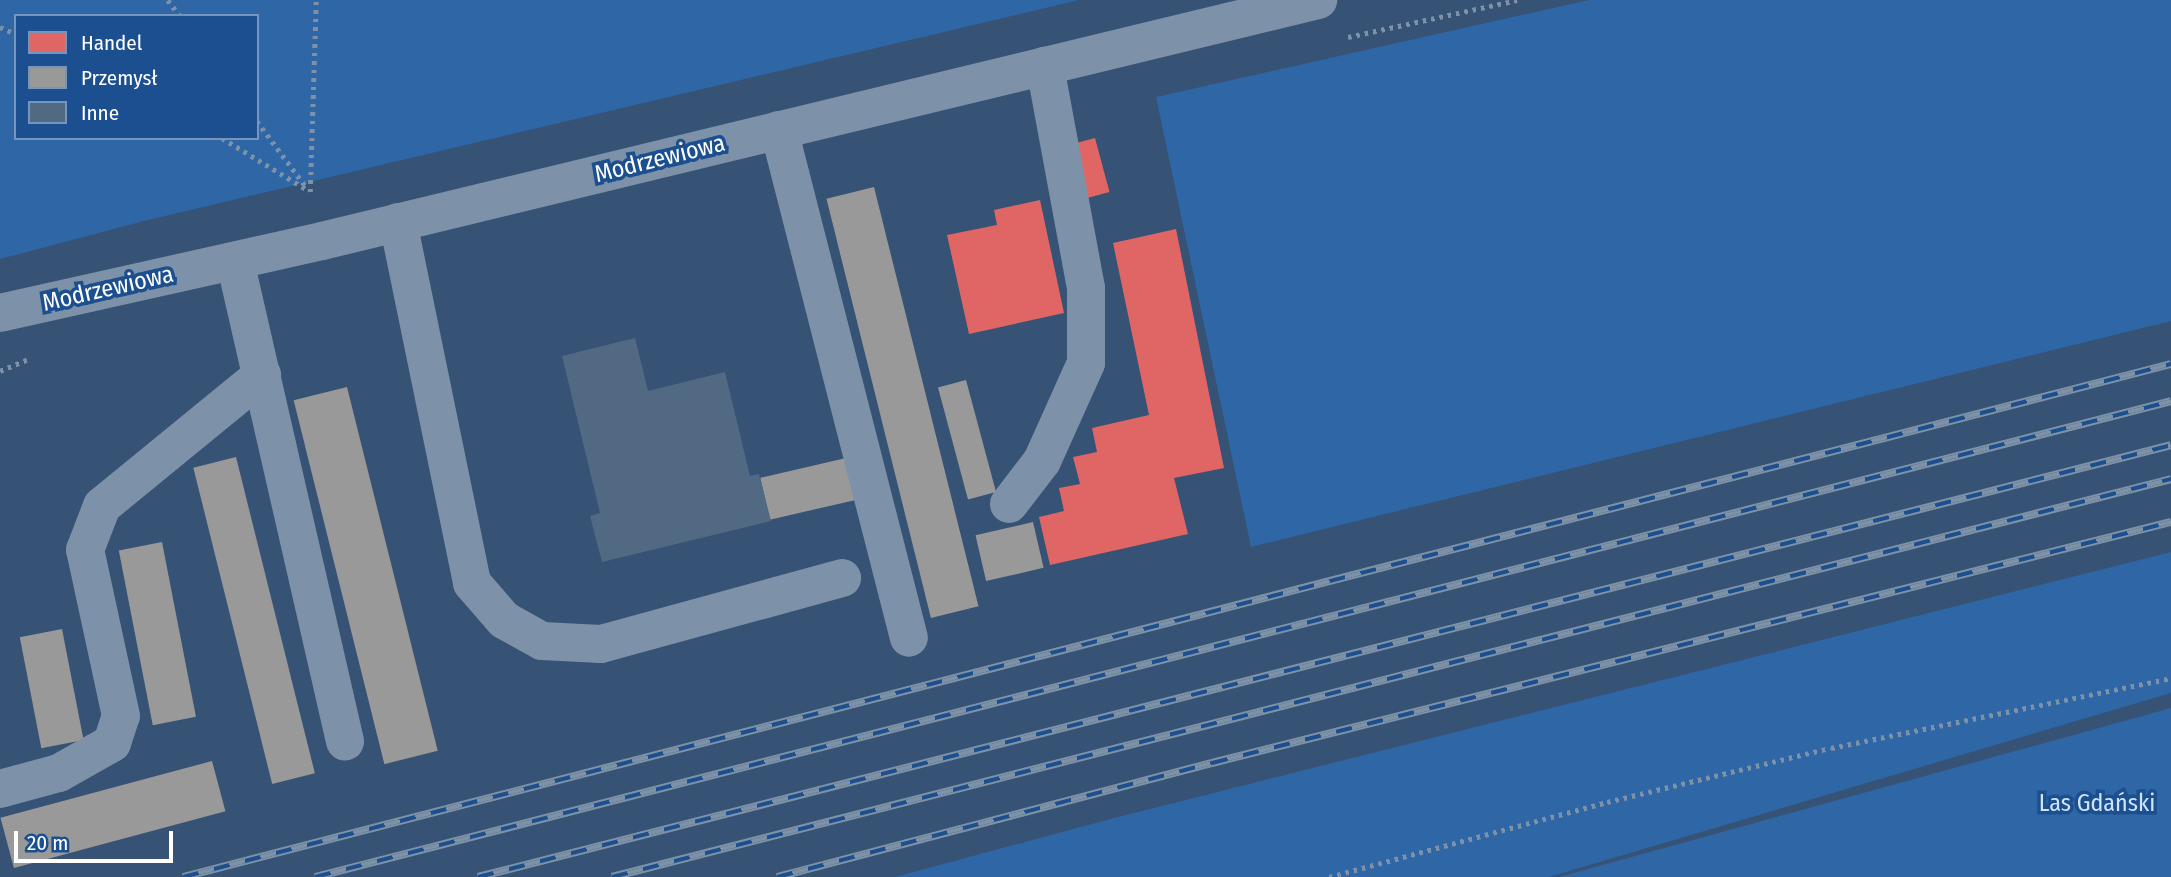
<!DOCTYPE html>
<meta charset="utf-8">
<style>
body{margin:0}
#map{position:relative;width:2171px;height:877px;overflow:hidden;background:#365274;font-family:"Fira Sans Condensed",sans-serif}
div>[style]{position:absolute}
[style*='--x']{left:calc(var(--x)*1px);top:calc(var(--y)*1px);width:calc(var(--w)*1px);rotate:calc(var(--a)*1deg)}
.green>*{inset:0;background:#2f66a5}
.shops>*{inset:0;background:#e06666;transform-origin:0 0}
.industry>*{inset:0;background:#999;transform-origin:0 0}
.building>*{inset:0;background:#526984}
.path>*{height:4.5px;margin-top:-2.25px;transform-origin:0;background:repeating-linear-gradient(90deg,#7d92a8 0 3.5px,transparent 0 8.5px)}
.minor>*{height:38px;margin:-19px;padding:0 19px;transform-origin:19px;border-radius:19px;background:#7d92a8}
.rail>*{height:8px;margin-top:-4px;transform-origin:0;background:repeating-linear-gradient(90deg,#1b4f8f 0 16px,#7e92a7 0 32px);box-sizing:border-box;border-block:2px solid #7e92a7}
span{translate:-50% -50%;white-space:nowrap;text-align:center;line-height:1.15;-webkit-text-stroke:7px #1b4f8f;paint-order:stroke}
.street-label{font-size:24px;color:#fff}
.park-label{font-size:24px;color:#cfe3fa}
.legend{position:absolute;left:14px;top:14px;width:245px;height:126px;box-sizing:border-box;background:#1b4f8f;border:2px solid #7695bc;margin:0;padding:9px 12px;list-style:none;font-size:21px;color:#fff}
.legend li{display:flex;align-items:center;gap:14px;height:35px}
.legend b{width:35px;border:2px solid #7695bc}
.scale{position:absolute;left:14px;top:831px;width:159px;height:32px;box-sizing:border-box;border:4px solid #fff;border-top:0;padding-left:9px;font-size:21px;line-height:24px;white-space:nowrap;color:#fff;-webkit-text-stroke:5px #1b4f8f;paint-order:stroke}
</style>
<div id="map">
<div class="green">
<i style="clip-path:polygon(evenodd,0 0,1079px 0,148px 220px,0 259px,0 0,16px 16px,257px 16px,257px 138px,16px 138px,16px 16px)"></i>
<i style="clip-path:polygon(1589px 0,2171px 0,2171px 321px,1251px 547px,1156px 97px)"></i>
<i style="clip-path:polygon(2171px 552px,2171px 693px,1549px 877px,895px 877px,1114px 818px)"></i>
<i style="clip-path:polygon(2171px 708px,2171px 877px,1559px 877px)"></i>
</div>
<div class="shops">
<i style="left:1095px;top:138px;width:56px;height:29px;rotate:75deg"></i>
<i style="clip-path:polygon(1040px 200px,1064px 313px,969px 334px,947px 235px,997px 225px,994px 210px)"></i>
<i style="clip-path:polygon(1176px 229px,1224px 468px,1174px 478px,1188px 534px,1050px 565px,1039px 517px,1064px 511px,1059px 488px,1080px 484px,1073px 457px,1097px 452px,1092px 428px,1149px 415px,1113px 243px)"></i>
</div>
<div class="industry">
<i style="left:874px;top:187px;width:432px;height:49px;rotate:76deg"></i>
<i style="left:966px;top:380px;width:116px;height:29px;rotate:75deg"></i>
<i style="left:347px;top:387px;width:375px;height:55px;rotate:76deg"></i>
<i style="left:236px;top:457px;width:326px;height:44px;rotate:76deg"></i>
<i style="left:846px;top:458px;width:43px;height:88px;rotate:77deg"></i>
<i style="left:1033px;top:522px;width:47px;height:59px;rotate:77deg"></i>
<i style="left:162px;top:542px;width:178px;height:44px;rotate:79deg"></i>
<i style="left:62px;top:629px;width:113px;height:43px;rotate:79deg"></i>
<i style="left:212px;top:761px;width:52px;height:219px;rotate:75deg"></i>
</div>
<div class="building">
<i style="clip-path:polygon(635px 338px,648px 391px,725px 372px,750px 476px,759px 474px,771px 521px,602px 562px,590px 516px,600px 513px,562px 356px)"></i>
</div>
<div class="path">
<i style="--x:168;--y:0;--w:20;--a:53"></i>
<i style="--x:0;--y:27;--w:17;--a:24"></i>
<i style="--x:1348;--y:37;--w:173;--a:-12.3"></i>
<i style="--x:257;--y:121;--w:84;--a:53.3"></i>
<i style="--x:222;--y:138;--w:102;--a:31.3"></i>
<i style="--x:310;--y:192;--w:192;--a:-88.2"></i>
<i style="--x:0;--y:371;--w:34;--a:-23"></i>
<i style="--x:1329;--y:877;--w:288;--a:-15.1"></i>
<i style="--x:1607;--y:802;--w:230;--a:-13.6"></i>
<i style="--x:1831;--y:748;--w:347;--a:-11.6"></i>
</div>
<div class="minor">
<i style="--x:779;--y:130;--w:524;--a:75.65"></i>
<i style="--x:398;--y:222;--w:369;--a:78.4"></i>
<i style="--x:472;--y:583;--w:49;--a:49.1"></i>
<i style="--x:504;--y:620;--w:43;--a:28.9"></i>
<i style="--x:542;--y:641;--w:59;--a:2.9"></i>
<i style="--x:601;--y:644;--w:250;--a:-15.3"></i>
<i style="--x:235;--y:261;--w:493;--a:77.1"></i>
<i style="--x:0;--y:313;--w:330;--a:-12.6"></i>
<i style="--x:322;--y:241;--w:1025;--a:-13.6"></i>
<i style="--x:1009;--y:504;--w:54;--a:-52.5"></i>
<i style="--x:1042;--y:461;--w:107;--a:-65.8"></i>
<i style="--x:1086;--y:363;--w:75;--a:-90"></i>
<i style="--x:1086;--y:288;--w:226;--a:-100.5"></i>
<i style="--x:0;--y:789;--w:61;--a:-15.2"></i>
<i style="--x:59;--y:773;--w:61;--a:-29.5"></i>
<i style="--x:112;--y:743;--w:28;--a:-72"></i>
<i style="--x:121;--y:716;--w:170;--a:-102.2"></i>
<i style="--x:85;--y:550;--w:47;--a:-68.9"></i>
<i style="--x:102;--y:506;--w:207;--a:-39.3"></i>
</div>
<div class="rail">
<i style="--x:183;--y:877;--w:2053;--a:-14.47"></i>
<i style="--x:315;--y:877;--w:1916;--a:-14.38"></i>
<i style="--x:478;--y:877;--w:1747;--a:-14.31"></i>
<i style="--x:612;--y:877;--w:1609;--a:-14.32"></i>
<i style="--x:777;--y:877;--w:450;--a:-14.7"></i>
<i style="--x:1212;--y:763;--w:989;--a:-14.11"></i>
</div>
<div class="street-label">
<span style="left:660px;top:159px;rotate:-14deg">Modrzewiowa</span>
<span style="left:108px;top:289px;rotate:-13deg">Modrzewiowa</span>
</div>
<div class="park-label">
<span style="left:2097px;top:804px">Las Gdański</span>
</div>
<ul class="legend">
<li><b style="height:19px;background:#e06666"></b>Handel</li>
<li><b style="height:19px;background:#999"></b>Przemysł</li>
<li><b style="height:19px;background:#526984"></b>Inne</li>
</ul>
<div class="scale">20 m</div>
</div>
